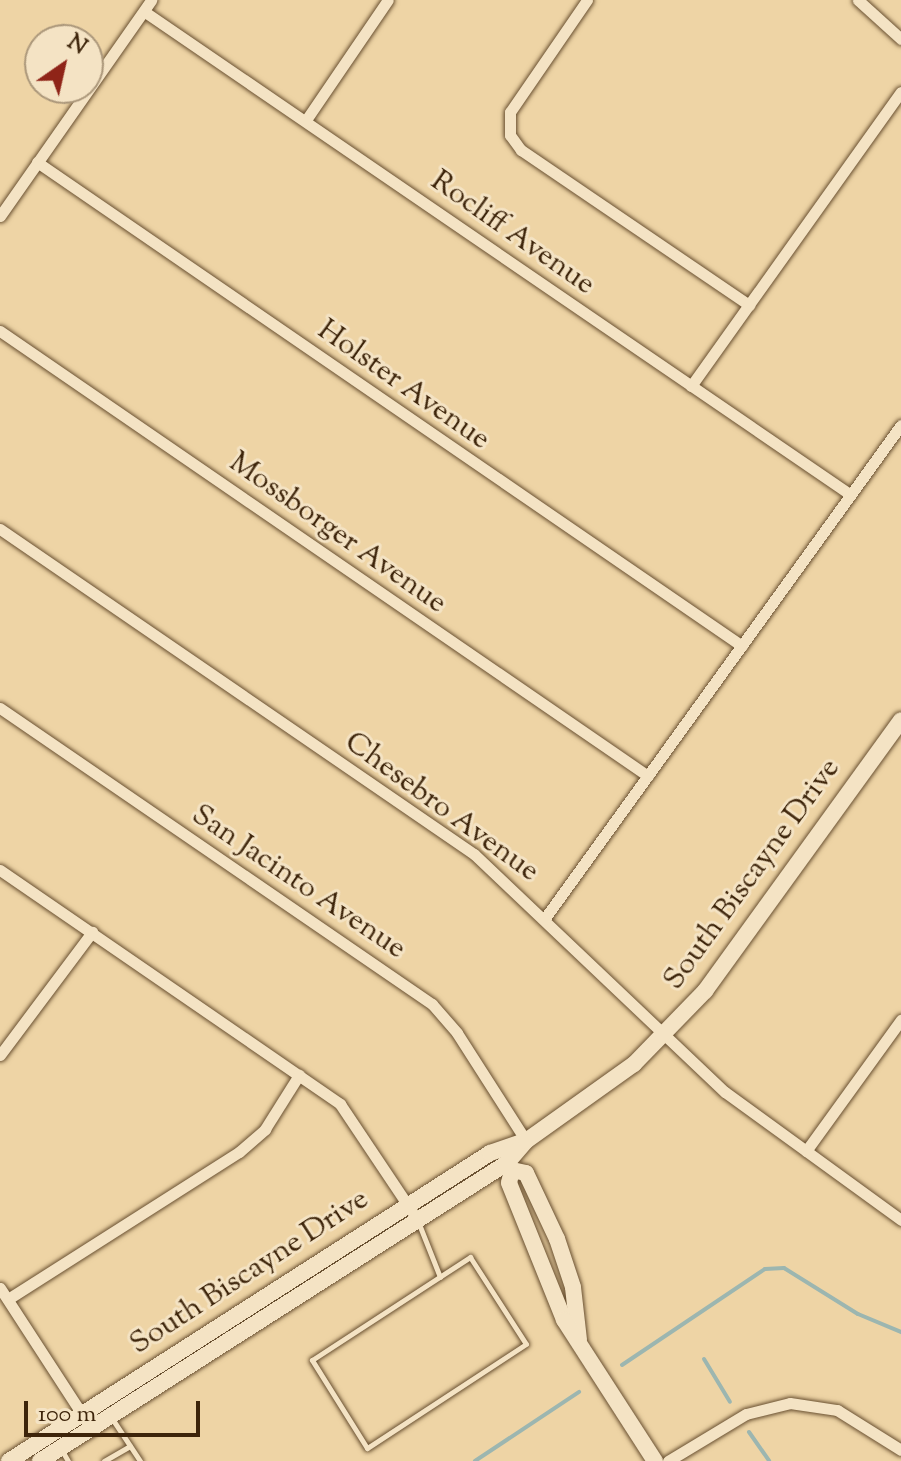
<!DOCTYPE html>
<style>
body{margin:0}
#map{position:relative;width:901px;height:1461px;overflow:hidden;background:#eed4a5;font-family:"Sorts Mill Goudy",serif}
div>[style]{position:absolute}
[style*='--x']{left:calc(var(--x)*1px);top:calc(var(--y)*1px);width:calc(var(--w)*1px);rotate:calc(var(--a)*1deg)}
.stream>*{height:4px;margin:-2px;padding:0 2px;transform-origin:2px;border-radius:2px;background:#9cb6b0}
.roads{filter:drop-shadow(0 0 2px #695031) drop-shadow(0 0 2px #695031)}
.lane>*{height:5px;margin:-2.5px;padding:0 2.5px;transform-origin:2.5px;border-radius:2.5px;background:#f4e3c4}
.street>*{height:11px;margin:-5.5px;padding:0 5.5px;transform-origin:5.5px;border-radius:5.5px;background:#f4e3c4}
.secondary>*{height:16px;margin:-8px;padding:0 8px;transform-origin:8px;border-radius:8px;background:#f4e3c4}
span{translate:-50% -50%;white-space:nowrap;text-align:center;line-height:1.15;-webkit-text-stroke:6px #f4e3c4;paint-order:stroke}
.street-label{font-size:30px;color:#3d240a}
.north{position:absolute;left:24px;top:24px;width:80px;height:80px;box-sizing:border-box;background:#f4e3c4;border:2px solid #ab977a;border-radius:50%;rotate:34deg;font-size:22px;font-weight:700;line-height:32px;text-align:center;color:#3d240a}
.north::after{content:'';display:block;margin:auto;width:28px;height:36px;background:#8f2418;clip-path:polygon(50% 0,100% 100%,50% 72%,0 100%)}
.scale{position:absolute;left:24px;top:1401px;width:176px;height:36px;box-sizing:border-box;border:4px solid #3d240a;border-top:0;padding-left:10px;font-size:24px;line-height:28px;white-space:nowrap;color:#3d240a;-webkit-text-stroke:6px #f4e3c4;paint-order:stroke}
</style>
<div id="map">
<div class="stream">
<i style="--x:704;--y:1359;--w:50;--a:58.8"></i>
<i style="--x:622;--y:1365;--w:172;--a:-33.9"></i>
<i style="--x:765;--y:1269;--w:19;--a:-3"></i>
<i style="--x:784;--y:1268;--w:87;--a:31.9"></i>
<i style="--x:858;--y:1314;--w:47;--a:22.7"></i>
<i style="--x:749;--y:1432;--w:35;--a:55"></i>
<i style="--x:475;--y:1461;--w:125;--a:-33.6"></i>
</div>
<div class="roads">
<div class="lane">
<i style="--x:419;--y:1224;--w:57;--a:68.4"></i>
<i style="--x:470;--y:1257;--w:103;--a:57.2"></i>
<i style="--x:526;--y:1344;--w:190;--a:146.8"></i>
<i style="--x:367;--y:1448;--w:104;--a:-122"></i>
<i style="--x:312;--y:1360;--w:189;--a:-33.1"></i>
<i style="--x:111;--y:1417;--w:53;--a:56.6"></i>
<i style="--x:61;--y:1449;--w:14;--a:60"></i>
<i style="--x:104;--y:1461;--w:30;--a:-30"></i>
</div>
<div class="street">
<i style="--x:587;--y:0;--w:136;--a:124.5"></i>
<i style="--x:510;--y:112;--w:23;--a:90"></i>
<i style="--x:510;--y:135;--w:19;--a:54"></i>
<i style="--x:521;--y:150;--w:276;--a:34.2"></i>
<i style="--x:858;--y:0;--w:58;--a:42.2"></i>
<i style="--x:145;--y:12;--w:855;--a:34.38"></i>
<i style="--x:306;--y:120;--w:145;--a:-55.7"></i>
<i style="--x:37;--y:162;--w:855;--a:34.47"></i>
<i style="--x:0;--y:216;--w:264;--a:-55"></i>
<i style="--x:0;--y:331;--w:786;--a:34.48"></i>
<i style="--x:691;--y:386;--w:361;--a:-54.5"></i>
<i style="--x:0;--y:529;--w:575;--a:34.44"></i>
<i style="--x:474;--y:854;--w:346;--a:43.5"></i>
<i style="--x:725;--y:1092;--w:218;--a:36"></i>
<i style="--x:0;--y:708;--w:524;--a:34.42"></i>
<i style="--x:432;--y:1004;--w:38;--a:49"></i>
<i style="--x:457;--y:1033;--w:128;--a:57.4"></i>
<i style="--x:0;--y:870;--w:413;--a:34.5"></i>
<i style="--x:340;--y:1104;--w:138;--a:56.2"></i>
<i style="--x:545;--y:918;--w:608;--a:-54.17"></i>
<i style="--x:0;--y:1055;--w:154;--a:-53.2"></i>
<i style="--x:806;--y:1151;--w:162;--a:-54.1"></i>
<i style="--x:0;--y:1288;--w:167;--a:57"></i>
<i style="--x:8;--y:1299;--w:274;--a:-32.5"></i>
<i style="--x:239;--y:1152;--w:35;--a:-41"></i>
<i style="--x:265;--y:1129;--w:64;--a:-57.8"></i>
<i style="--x:668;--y:1461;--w:91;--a:-31.1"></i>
<i style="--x:746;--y:1414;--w:45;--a:-14"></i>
<i style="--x:790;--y:1403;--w:48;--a:8.5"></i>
<i style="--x:837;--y:1410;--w:75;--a:32"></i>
</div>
<div class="secondary">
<i style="--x:579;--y:1340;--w:53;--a:-96.5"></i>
<i style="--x:573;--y:1287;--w:51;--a:-108.4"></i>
<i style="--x:557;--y:1239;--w:73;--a:-115.2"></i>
<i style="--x:526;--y:1173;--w:14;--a:-168"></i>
<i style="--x:512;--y:1170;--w:13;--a:103"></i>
<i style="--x:509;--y:1183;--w:148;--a:68.1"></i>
<i style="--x:564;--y:1320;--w:168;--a:57.2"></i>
<i style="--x:9;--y:1461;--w:571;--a:-32.63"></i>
<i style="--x:490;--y:1153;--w:37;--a:-19"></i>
<i style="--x:40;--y:1461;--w:554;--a:-32.54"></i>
<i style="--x:507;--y:1163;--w:29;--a:-49"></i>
<i style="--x:526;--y:1141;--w:133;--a:-35.5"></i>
<i style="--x:634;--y:1064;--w:102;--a:-45.8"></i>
<i style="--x:705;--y:991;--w:334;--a:-54.1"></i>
</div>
</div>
<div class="street-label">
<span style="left:512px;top:234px;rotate:35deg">Rocliff Avenue</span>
<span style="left:403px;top:386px;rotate:35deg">Holster Avenue</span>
<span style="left:337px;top:534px;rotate:35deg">Mossborger Avenue</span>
<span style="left:441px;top:808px;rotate:36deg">Chesebro Avenue</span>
<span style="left:753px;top:875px;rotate:-54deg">South Biscayne Drive</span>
<span style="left:298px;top:883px;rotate:34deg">San Jacinto Avenue</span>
<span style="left:250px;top:1273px;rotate:-33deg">South Biscayne Drive</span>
</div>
<div class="north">N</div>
<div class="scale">100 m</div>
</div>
